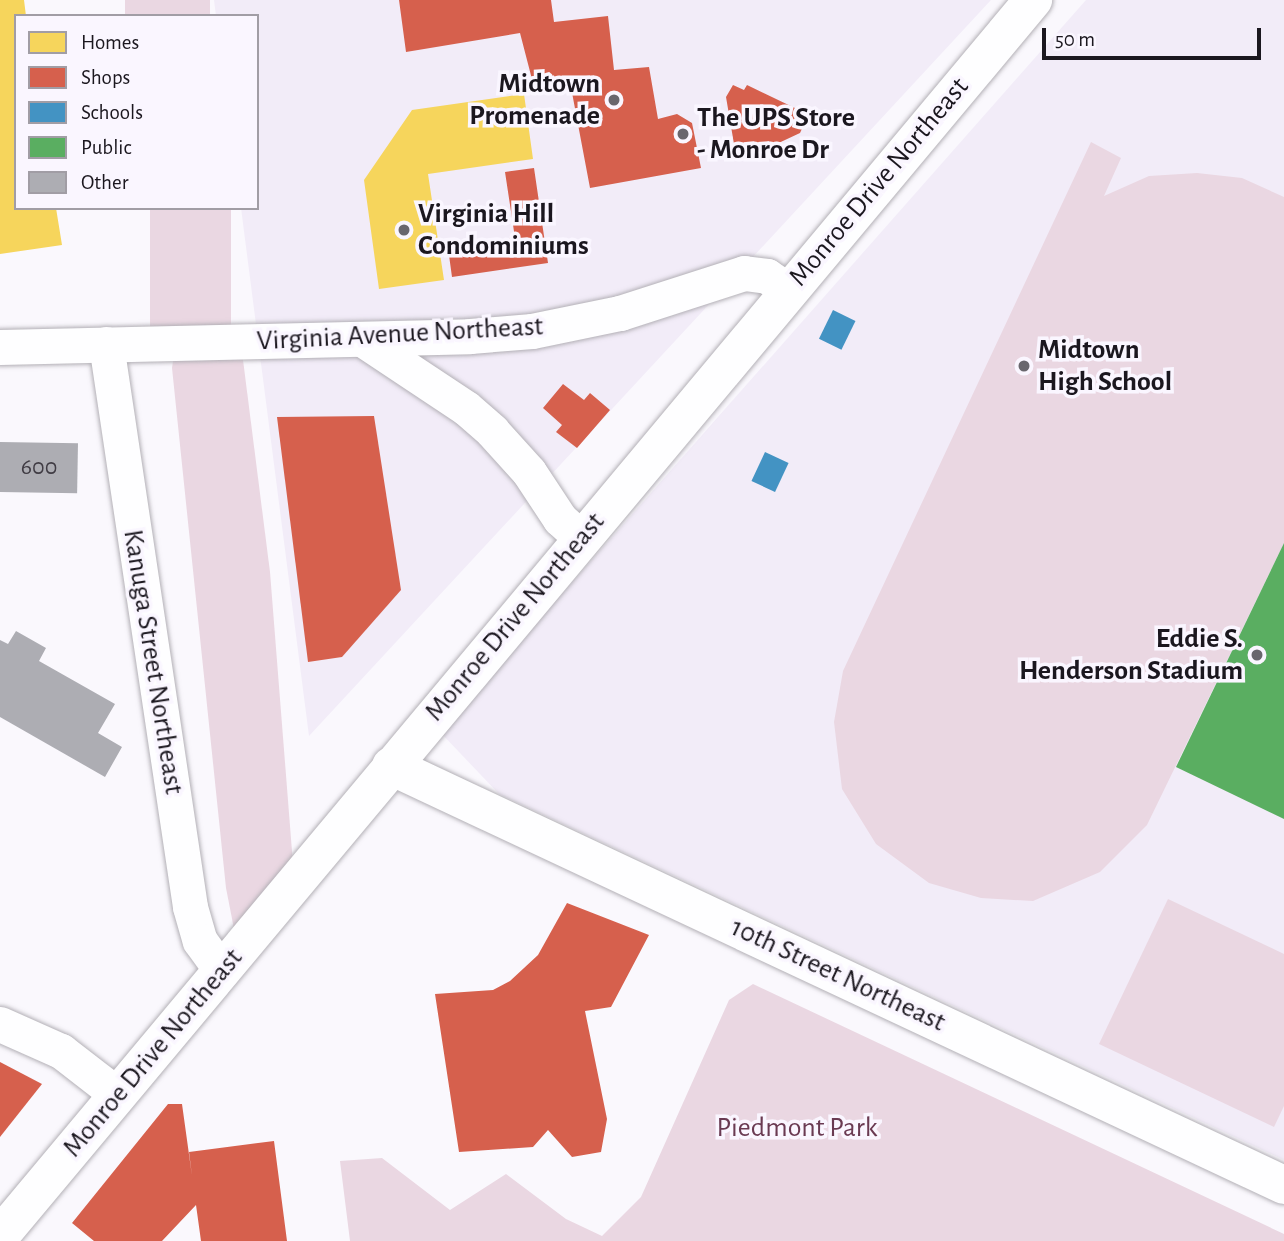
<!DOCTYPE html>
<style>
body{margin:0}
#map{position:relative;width:1284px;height:1241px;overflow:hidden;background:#faf8fd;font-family:"Alegreya Sans",sans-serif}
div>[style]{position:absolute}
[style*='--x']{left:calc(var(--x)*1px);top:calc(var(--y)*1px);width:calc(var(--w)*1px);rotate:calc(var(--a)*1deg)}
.built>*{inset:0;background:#f2ecf8}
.green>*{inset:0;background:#ead7e2;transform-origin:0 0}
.homes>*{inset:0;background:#f6d55c}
.shops>*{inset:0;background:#d6604d}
.schools>*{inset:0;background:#4393c3;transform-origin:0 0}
.public>*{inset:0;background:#5aae61}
.building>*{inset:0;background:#adadb3;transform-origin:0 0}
.roads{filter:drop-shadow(0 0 2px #b3b0b6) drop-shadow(0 0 2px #b3b0b6)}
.minor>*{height:35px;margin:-17.5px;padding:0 17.5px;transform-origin:17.5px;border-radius:17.5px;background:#fefeff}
.major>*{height:38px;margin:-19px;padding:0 19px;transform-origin:19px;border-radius:19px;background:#fefeff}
.dots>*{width:19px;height:19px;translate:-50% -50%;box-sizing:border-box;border:4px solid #faf6ff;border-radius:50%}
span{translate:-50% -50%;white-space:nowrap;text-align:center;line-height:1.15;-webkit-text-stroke:7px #faf6ff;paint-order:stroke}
.number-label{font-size:24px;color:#403c44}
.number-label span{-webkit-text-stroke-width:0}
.poi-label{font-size:28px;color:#1b171f;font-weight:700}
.right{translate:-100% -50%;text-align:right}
.left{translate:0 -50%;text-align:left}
.street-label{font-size:28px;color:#1b171f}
.park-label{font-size:28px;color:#6a3a52}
.legend{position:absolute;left:14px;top:14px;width:245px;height:196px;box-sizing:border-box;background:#faf6ff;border:2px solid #a19da5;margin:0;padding:9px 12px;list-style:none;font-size:21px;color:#1b171f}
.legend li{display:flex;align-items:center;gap:14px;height:35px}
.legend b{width:35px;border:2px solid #a19da5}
.scale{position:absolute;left:1042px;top:28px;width:219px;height:32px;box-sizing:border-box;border:4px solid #1b171f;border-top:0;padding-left:9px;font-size:21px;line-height:24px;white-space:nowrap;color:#1b171f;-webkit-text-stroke:5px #faf6ff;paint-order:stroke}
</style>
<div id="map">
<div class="built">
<i style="clip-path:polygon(214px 0,991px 0,309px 736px,241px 208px,257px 208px,257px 16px,216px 16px)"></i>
<i style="clip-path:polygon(1086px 0,1284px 0,1284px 1160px,499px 794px,440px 732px)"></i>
</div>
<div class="green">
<i style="left:125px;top:0;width:85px;height:16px"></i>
<i style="clip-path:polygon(1091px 142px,1121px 158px,1104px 196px,1149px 176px,1197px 173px,1242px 178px,1284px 197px,1284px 543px,1147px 825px,1100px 872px,1033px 901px,981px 898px,929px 883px,876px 844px,842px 789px,834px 722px,843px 671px)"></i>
<i style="left:150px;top:208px;width:81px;height:130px"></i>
<i style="clip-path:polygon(242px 352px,270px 572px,293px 864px,235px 934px,226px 888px,172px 368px,174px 355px)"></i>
<i style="clip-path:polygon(1168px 899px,1284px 954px,1284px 1106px,1274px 1127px,1099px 1044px)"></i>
<i style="clip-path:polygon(753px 984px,1284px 1234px,1284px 1241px,350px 1241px,340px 1161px,382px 1158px,450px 1210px,506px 1174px,566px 1219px,602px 1236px,641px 1197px,729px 1000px)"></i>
</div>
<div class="homes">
<i style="clip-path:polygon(0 0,24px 0,26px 16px,16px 16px,16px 208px,56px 208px,62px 245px,0 254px)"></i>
<i style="clip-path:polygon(524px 94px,533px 159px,428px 174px,444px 280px,379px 289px,364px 180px,412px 110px)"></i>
</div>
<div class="shops">
<i style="clip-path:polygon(399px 0,551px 0,554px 22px,608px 16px,614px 70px,649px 67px,658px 119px,677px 114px,692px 123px,701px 168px,590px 188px,570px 82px,534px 87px,520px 33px,406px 52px)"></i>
<i style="clip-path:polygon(733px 85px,744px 90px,747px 85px,797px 109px,795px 115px,806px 120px,800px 133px,755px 154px,734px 144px,726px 97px)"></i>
<i style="clip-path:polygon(534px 168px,548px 263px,452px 277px,448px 248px,515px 238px,505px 172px)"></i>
<i style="clip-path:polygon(563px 384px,584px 400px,590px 393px,610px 410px,577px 448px,556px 432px,562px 425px,543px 408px)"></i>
<i style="clip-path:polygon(374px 416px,401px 590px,342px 657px,308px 662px,277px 417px)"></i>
<i style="clip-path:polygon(567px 903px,649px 935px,611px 1007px,585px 1011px,607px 1119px,601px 1152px,572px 1157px,548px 1130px,533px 1147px,459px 1152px,435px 994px,493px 990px,510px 981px,538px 955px)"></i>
<i style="clip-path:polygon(0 1062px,42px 1084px,0 1137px)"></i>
<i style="clip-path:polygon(168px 1104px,182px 1104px,192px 1176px,189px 1152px,274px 1141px,287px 1241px,201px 1241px,196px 1205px,162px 1241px,94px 1241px,72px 1223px)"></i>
</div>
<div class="schools">
<i style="left:833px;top:310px;width:25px;height:32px;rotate:26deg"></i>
<i style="left:765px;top:452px;width:26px;height:32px;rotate:25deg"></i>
</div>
<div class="public">
<i style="clip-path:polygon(1284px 543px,1284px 819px,1176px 767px)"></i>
</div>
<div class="building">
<i style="left:0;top:442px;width:78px;height:50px;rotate:1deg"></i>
<i style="clip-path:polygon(16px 631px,46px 648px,39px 661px,115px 704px,98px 733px,122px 747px,105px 777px,0 717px,0 640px,8px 644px)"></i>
</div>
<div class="roads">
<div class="minor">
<i style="--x:362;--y:339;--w:125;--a:33.6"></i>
<i style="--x:466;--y:408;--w:35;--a:41"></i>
<i style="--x:492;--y:431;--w:55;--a:47.9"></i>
<i style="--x:529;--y:472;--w:56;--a:56.6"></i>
<i style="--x:560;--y:519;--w:28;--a:42"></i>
<i style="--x:106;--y:344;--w:569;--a:81.51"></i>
<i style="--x:190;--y:907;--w:35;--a:74"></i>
<i style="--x:200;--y:941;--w:37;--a:54"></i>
<i style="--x:0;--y:347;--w:470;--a:-1.3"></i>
<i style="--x:470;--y:336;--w:62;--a:-4.6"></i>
<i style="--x:532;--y:331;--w:90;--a:-11.6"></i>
<i style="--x:620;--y:313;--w:130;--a:-17.9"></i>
<i style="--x:744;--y:273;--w:23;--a:7"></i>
<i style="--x:767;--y:276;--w:25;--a:34"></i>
<i style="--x:0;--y:1024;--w:67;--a:23.9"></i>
<i style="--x:61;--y:1051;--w:72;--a:37.7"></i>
</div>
<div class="major">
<i style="--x:391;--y:766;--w:986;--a:25.14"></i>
<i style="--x:0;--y:1236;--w:1611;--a:-50.11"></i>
</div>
</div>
<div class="dots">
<i style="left:614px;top:100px;background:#69666d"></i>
<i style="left:683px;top:134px;background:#69666d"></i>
<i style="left:404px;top:230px;background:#69666d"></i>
<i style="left:1024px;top:366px;background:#69666d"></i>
<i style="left:1257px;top:655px;background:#69666d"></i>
</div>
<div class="number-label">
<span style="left:39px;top:468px">600</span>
</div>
<div class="poi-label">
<span class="right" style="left:600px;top:100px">Midtown<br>Promenade</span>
<span class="left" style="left:697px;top:134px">The UPS Store<br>- Monroe Dr</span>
<span class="left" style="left:418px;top:230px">Virginia Hill<br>Condominiums</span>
<span class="left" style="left:1038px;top:366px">Midtown<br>High School</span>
<span class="right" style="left:1243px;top:655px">Eddie S.<br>Henderson Stadium</span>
</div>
<div class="street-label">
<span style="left:879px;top:182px;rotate:-50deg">Monroe Drive Northeast</span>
<span style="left:400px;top:334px;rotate:-3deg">Virginia Avenue Northeast</span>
<span style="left:515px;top:617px;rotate:-50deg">Monroe Drive Northeast</span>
<span style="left:153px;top:662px;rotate:81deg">Kanuga Street Northeast</span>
<span style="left:838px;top:975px;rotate:25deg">10th Street Northeast</span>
<span style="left:153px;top:1053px;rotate:-50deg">Monroe Drive Northeast</span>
</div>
<div class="park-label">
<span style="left:797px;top:1128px">Piedmont Park</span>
</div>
<ul class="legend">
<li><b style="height:19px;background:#f6d55c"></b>Homes</li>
<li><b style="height:19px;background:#d6604d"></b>Shops</li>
<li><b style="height:19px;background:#4393c3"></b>Schools</li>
<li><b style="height:19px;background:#5aae61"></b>Public</li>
<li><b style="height:19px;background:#adadb3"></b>Other</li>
</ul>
<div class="scale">50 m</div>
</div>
